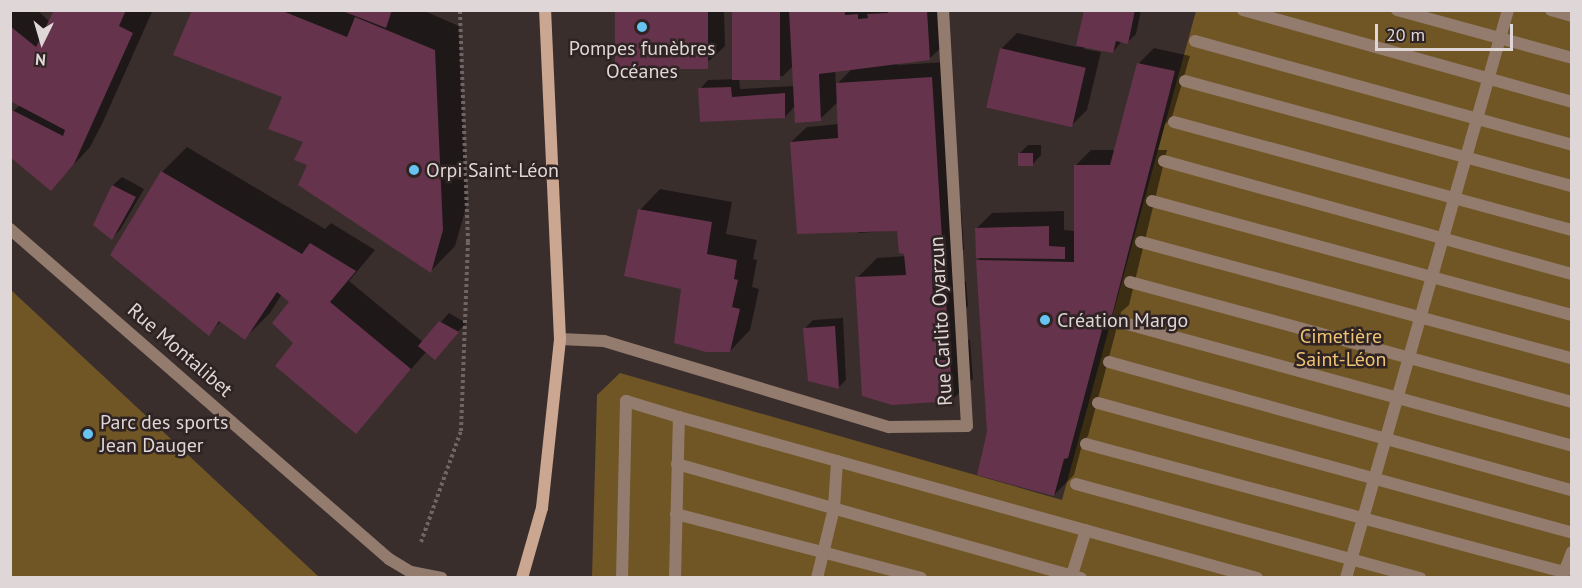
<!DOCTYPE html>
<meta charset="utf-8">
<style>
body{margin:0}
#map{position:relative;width:1582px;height:588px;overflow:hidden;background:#3a2e2d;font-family:"PT Sans",sans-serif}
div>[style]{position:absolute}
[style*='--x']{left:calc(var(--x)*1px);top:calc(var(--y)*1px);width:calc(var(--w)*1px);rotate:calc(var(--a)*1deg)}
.green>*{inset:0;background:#705625}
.shadow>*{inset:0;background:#0007}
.building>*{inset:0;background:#65334b;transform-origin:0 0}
.path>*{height:4px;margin-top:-2px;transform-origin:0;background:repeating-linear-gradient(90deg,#6f6564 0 3px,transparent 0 6px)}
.lane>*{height:12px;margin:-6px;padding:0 6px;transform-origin:6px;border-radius:6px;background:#937c6e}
.street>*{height:12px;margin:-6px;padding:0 6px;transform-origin:6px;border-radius:6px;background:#937c6e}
.secondary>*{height:12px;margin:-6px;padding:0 6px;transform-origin:6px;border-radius:6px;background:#cba690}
.dots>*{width:16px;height:16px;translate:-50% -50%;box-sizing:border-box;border:3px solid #2f2423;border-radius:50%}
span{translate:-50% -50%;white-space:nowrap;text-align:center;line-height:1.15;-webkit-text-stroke:5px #2f2423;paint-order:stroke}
.poi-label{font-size:20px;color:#dfd7d7}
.left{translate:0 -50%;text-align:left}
.street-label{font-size:20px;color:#dfd7d7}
.park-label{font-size:20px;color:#eec375}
.frame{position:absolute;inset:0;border:12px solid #dfd7d7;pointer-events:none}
.north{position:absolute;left:12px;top:12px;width:60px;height:60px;-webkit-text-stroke:4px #2f2423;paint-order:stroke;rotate:185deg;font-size:16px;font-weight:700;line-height:24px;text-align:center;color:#dfd7d7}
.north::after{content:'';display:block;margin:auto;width:21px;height:27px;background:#dfd7d7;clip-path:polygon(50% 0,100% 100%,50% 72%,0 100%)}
.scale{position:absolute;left:1375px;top:24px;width:138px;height:27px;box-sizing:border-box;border:3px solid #dfd7d7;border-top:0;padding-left:8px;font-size:18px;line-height:21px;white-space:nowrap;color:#dfd7d7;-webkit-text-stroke:4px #2f2423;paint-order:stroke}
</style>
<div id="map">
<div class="green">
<i style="clip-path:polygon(1196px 11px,1571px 11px,1571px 577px,592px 578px,597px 395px,620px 373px,1062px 500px)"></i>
<i style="clip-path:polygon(10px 290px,11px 290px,319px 577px,11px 577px)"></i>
</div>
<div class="shadow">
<i style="clip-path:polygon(10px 10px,37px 10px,50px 22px,55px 10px,152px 12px,102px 124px,90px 147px,66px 173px,10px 155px,10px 114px,20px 105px,13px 101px,10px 103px)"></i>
<i style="clip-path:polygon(194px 10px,422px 10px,459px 26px,467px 204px,455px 246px,431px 271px,309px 164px,305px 141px,284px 96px)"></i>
<i style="clip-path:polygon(616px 10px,724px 10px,725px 46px,709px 61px)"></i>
<i style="clip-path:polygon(evenodd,734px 10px,943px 10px,946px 43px,930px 58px,897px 63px,897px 65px,947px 62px,956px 208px,961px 208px,964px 249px,952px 261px,953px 282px,966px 281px,968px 306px,955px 319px,957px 341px,970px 340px,973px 379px,952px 400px,857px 278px,877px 258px,906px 256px,899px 230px,859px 233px,791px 142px,807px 127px,839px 124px,838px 102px,820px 119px,795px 106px,785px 117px,700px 89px,708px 80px,738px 79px,734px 10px,793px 66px,794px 86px,740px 89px,739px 78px,783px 76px,793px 66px,734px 10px,853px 68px,836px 85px,835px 71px,853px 68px)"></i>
<i style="clip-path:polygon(1085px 10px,1141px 10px,1136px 34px,1128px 42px,1122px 41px,1113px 52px,1085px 46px,1084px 49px,1101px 52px,1087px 110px,1071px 126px,1001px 49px,1017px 33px,1077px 47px)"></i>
<i style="clip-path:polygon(1154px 48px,1190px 56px,1172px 117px,1165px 124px,1158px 150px,1167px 150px,1129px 305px,1121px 312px,1088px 436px,1083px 441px,1074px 475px,1054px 495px,988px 432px,977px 261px,982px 256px,976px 229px,992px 213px,1064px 211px,1064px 230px,1075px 231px,1075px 166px,1091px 150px,1115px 150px,1138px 64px)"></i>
<i style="clip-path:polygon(1028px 145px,1041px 145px,1041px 155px,1033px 164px,1019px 154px)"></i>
<i style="clip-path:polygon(187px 147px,325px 229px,331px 223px,375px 250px,349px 281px,423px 342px,449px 313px,466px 323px,443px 349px,427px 351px,356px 432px,296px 342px,291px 302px,282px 294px,270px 313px,245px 338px,221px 321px,209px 334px,162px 172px)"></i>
<i style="clip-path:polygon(122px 177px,144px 189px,120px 230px,112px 238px,95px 225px,113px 185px)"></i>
<i style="clip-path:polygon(660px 189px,732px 202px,726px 234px,757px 240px,753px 259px,757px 260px,752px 287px,759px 289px,750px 330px,730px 351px,683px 288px,640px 210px)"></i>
<i style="clip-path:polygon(843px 318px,846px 380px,838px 388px,805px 328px,813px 320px)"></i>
</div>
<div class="building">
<i style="clip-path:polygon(54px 10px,126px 10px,119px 26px,133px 33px,74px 164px,51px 191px,10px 157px,12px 110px,63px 136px,65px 130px,10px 101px,10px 26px,36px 47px)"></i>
<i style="clip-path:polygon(192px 10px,280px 10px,347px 37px,355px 17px,435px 50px,443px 230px,431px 273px,298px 185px,307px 165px,294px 160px,303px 142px,268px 129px,282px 97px,173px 55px)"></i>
<i style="clip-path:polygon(340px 10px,392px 10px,386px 28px)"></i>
<i style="left:615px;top:10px;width:93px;height:59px"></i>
<i style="left:732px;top:10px;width:48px;height:70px"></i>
<i style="clip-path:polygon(789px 10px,845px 10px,845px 15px,858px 14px,858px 19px,868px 18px,867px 14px,888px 13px,888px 10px,927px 10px,930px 60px,819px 74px,821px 121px,795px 123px)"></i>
<i style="clip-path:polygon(1084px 10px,1135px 10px,1128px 44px,1116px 41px,1113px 53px,1076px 46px)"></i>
<i style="left:1000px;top:48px;width:88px;height:61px;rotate:13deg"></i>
<i style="clip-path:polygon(1137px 63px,1175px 71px,1109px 327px,1103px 326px,1068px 458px,1064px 459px,1054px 496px,977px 475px,987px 432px,976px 260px,1074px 262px,1074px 165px,1110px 165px)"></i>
<i style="clip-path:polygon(932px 77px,944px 271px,932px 272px,933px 301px,946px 301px,948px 328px,935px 329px,937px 360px,950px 360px,953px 401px,892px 405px,862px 396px,855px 277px,906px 275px,904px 254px,899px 253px,897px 231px,797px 234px,790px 142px,838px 138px,836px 83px)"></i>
<i style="clip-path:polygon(731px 87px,732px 97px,785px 93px,785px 118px,700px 122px,698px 88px)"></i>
<i style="left:1018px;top:153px;width:15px;height:13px"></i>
<i style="clip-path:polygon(161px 171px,302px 254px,310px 243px,356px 271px,330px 302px,411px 369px,356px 434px,275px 366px,293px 343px,272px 323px,289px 302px,277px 292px,245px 340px,219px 321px,209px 336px,110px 255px)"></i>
<i style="clip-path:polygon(112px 185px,136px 197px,112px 240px,93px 225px)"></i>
<i style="clip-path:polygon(638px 209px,712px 222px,707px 254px,737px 260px,734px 279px,738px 280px,732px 307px,740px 309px,730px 352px,706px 352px,674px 343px,681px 289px,624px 276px)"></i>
<i style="clip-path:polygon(1049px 226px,1049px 246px,1065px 247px,1065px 259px,976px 258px,975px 228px)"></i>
<i style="clip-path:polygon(439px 321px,459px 332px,435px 360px,418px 346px)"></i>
<i style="clip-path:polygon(835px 326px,839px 389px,808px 381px,803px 328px)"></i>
</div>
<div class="path">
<i style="--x:421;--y:542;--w:118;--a:-70.2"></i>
<i style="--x:461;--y:431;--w:189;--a:-87.9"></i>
<i style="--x:468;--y:242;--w:232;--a:-92"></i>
</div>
<div class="lane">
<i style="--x:1243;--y:10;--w:342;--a:15.6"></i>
<i style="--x:1397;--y:10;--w:181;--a:15.3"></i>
<i style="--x:1551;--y:10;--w:22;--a:16"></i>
<i style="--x:1195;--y:41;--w:391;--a:15.4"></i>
<i style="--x:1185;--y:81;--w:401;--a:15.2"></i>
<i style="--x:1174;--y:122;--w:412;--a:15.2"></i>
<i style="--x:1164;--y:161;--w:423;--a:15.5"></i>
<i style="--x:1152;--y:201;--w:435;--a:15.2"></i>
<i style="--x:1141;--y:242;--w:446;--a:15.1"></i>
<i style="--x:1130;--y:282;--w:458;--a:15.2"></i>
<i style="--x:1120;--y:322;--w:469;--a:15.3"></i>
<i style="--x:1109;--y:362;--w:480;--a:15.5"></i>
<i style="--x:1098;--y:403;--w:492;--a:15.3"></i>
<i style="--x:1086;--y:444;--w:495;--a:15"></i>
<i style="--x:677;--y:464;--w:420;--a:15.8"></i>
<i style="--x:1076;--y:484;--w:357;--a:15.3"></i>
<i style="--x:676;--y:514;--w:253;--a:14.6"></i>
<i style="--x:622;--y:578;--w:177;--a:-88.7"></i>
<i style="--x:626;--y:401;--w:55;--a:16.8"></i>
<i style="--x:675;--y:578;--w:161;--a:-88.6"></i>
<i style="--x:679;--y:417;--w:600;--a:15.57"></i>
<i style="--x:817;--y:578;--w:72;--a:-76.3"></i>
<i style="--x:834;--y:508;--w:47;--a:-86.3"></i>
<i style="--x:1071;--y:578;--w:50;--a:-72.6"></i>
<i style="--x:1346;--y:578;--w:591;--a:-74.08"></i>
<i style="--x:1562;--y:578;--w:28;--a:-69"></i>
</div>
<div class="street">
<i style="--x:10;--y:229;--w:503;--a:41.05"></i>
<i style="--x:389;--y:559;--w:26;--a:31"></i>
<i style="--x:411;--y:572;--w:31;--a:11"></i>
<i style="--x:560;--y:339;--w:44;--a:2.6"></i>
<i style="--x:604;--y:341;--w:298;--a:16.8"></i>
<i style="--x:889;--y:427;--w:78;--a:-0.7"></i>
<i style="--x:967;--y:426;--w:417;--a:-93.3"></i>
</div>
<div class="secondary">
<i style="--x:522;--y:578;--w:73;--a:-74.1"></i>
<i style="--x:542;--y:508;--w:170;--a:-83.9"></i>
<i style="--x:560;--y:339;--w:329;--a:-92.6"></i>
</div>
<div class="dots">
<i style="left:642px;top:27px;background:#67c4f0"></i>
<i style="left:414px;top:170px;background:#67c4f0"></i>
<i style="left:1045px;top:320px;background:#67c4f0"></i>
<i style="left:88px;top:434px;background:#67c4f0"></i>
</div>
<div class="poi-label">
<span style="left:642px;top:60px">Pompes funèbres<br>Océanes</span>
<span class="left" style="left:426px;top:170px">Orpi Saint-Léon</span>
<span class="left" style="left:1057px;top:320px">Création Margo</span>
<span class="left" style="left:100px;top:434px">Parc des sports<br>Jean Dauger</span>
</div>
<div class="street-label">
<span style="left:941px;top:321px;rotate:-93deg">Rue Carlito Oyarzun</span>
<span style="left:180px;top:350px;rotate:41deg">Rue Montalibet</span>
</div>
<div class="park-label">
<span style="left:1341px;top:348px">Cimetière<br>Saint-Léon</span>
</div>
<div class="frame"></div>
<div class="north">N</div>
<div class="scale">20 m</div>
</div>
